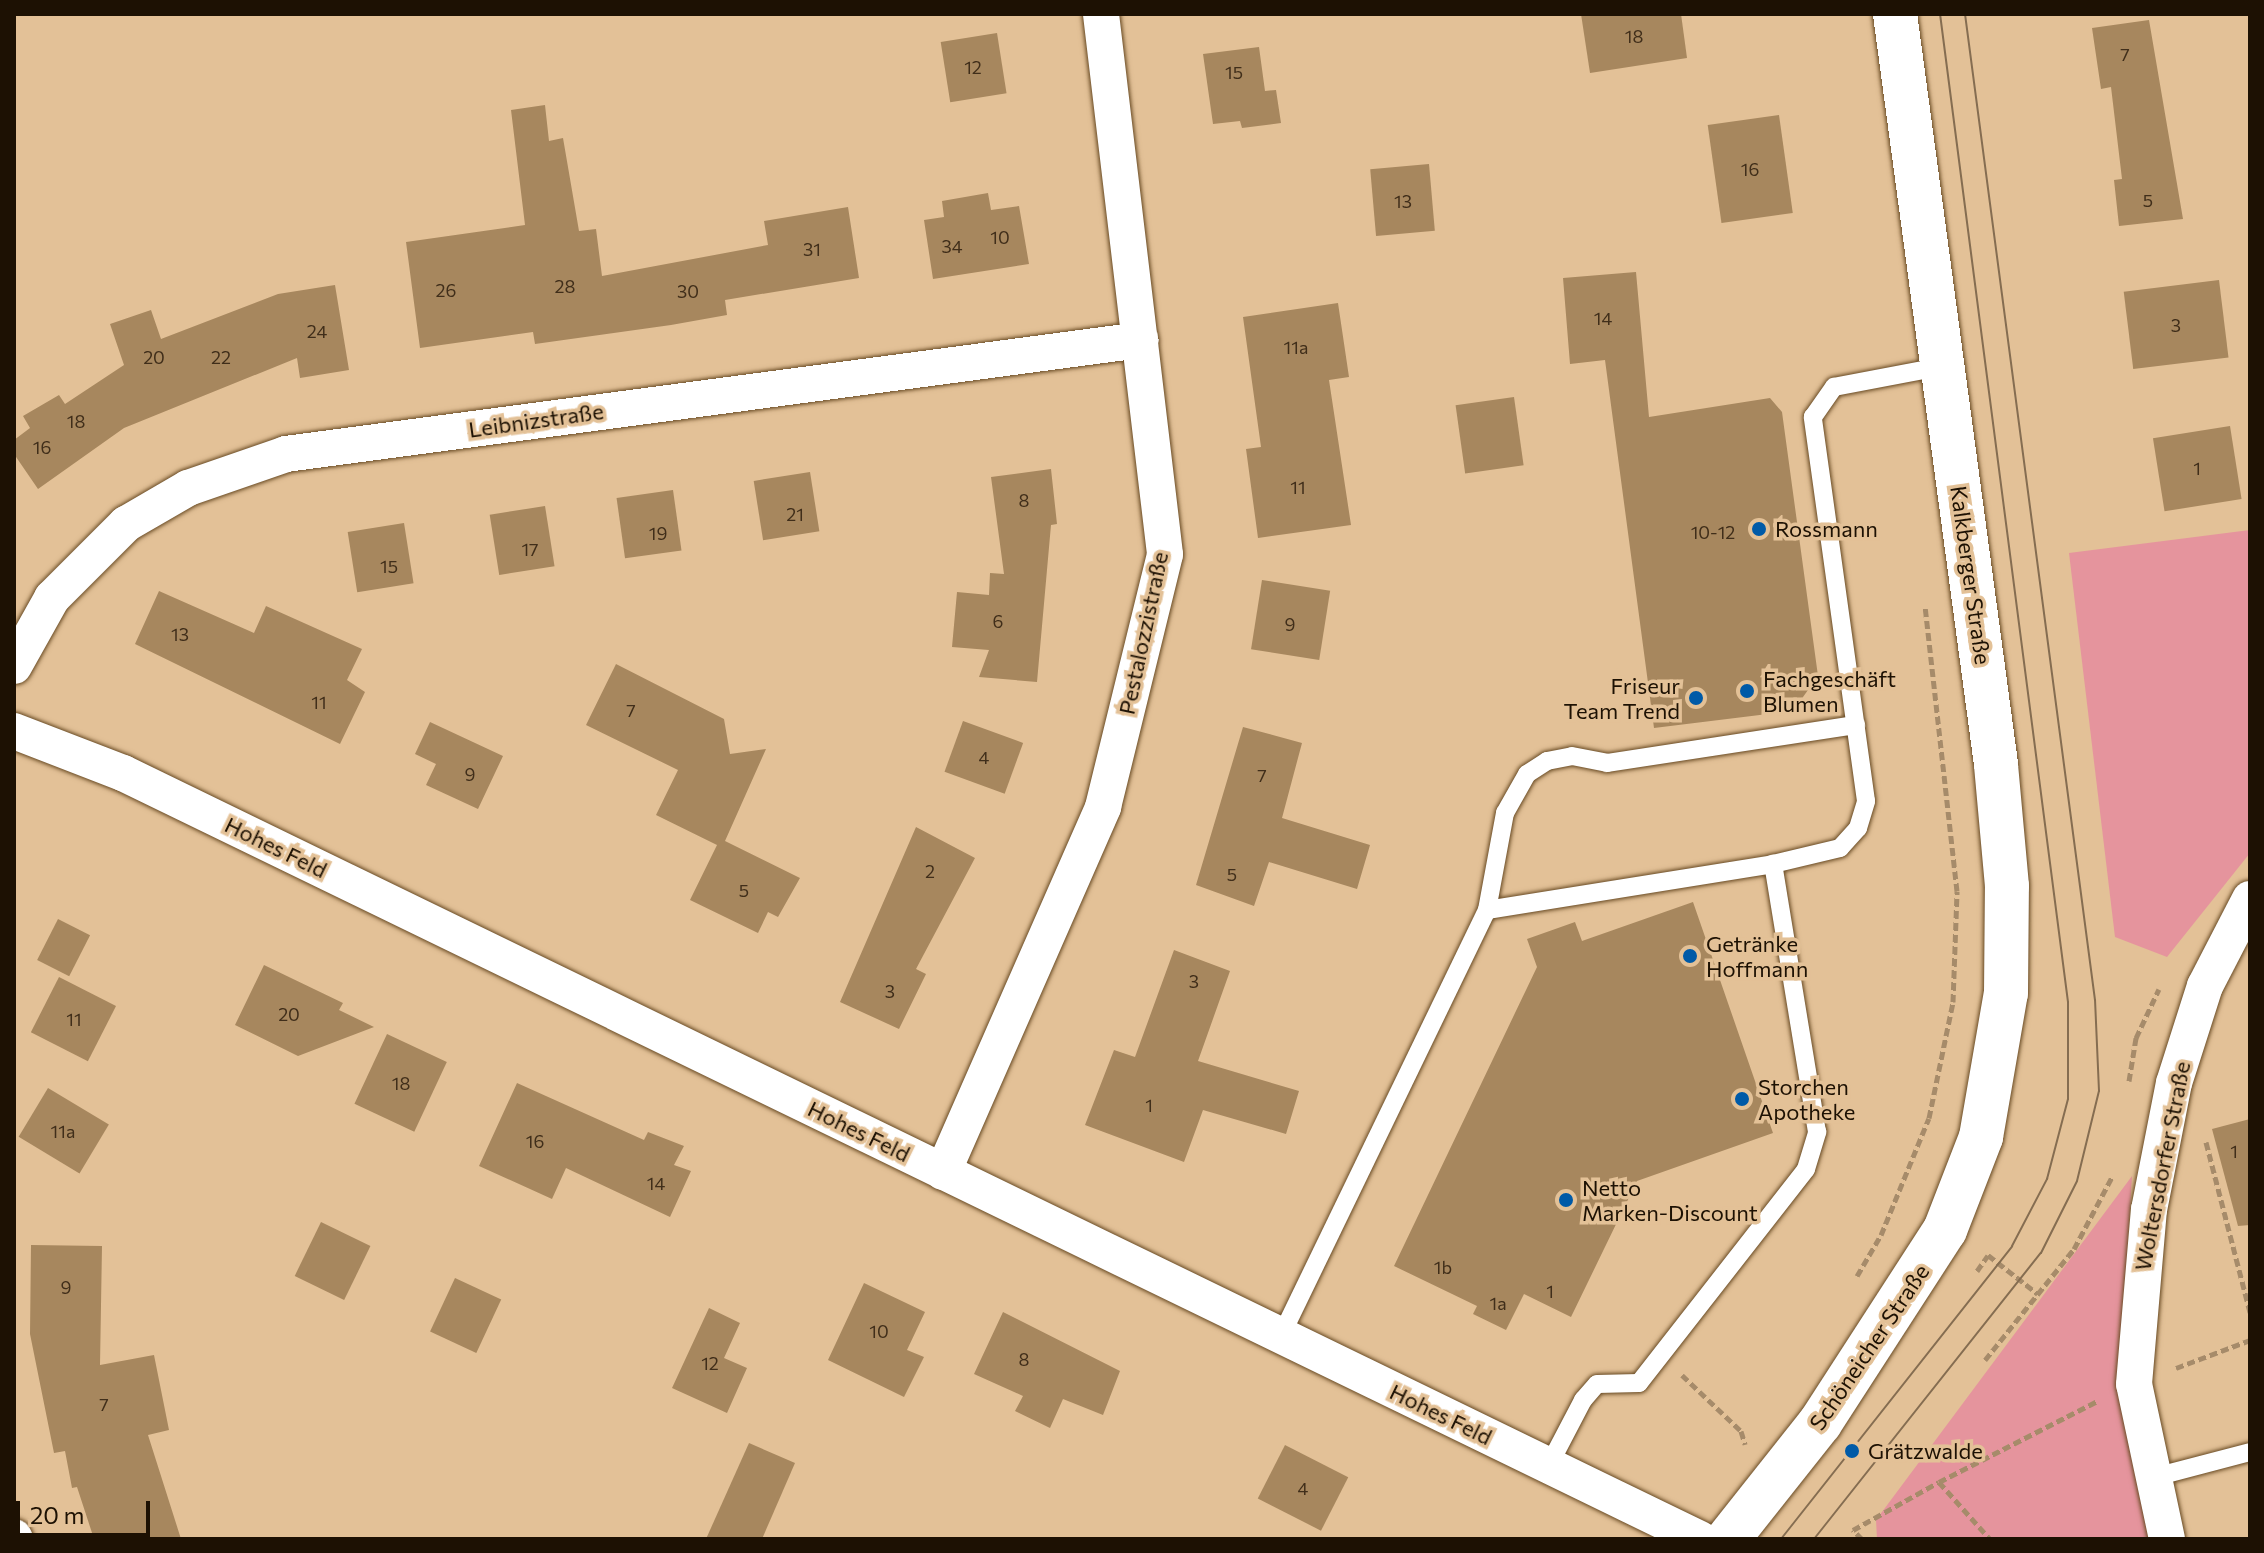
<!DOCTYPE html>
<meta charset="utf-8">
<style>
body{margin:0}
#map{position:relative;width:2264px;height:1553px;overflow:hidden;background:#e3c197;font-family:Commissioner,sans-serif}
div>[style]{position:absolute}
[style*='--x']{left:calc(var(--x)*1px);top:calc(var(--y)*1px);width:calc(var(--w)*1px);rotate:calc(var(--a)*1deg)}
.green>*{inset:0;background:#e5949d}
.building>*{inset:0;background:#a7875e;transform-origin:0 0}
.path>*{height:5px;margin-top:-2.5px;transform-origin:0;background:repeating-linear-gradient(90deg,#a68b6a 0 8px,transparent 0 12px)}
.roads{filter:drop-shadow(0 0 2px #684a23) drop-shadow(0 0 2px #684a23)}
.lane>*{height:18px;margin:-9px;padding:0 9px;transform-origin:9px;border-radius:9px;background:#fff}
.street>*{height:36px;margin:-18px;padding:0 18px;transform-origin:18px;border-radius:18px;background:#fff}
.secondary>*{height:44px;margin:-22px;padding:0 22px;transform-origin:22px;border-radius:22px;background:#fff}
.tram>*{height:2px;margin:-1px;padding:0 1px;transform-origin:1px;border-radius:1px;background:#856d51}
.dots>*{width:22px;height:22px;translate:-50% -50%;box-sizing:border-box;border:4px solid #e3c197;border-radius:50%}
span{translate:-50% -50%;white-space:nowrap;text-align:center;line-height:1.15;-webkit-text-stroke:7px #e3c197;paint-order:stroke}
.number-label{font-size:18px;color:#402e1a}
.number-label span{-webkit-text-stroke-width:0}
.street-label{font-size:22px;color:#1d1103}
.poi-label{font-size:22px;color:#1d1103}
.left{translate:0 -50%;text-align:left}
.right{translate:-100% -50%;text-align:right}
.frame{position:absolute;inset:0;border:16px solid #1d1103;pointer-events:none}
.scale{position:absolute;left:16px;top:1501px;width:134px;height:36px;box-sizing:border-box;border:4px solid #1d1103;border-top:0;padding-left:10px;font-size:24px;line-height:28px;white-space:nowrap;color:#1d1103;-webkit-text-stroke:6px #e3c197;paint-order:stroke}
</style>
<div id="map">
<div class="green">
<i style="clip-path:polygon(2250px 530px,2250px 853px,2167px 957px,2115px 937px,2069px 553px)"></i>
<i style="clip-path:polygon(2132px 1176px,2121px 1362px,2155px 1539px,1877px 1539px,1876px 1520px)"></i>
</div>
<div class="building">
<i style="clip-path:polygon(1581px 14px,1681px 14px,1687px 58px,1590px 73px)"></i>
<i style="clip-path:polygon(2149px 20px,2183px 219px,2119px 226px,2114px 180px,2122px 179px,2111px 87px,2101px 89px,2092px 28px)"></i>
<i style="left:997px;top:33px;width:61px;height:57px;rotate:81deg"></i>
<i style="clip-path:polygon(1259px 47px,1265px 91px,1276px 90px,1281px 123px,1242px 128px,1240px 121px,1213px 124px,1203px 54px)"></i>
<i style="clip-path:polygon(545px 105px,549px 141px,563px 138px,579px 231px,596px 229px,602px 276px,768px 245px,764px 221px,848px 207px,859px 278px,725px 300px,727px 315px,671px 325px,535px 344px,533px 332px,420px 348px,406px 242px,525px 225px,511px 110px)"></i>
<i style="left:1779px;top:115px;width:99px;height:72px;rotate:82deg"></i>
<i style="left:1429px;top:164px;width:67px;height:59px;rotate:85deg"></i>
<i style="clip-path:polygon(988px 193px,991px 210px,1019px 206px,1029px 264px,933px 279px,924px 220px,944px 217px,942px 201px)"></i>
<i style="clip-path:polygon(1636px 272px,1649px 417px,1770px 398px,1782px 412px,1818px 676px,1793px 711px,1654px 728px,1605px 360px,1570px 364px,1563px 278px)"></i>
<i style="left:2219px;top:280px;width:78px;height:96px;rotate:83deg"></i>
<i style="clip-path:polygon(335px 285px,349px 370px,300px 378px,297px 358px,124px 428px,38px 489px,14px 454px,14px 440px,30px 428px,23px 416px,59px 395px,65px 404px,124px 365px,110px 324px,151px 310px,161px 339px,278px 294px)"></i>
<i style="clip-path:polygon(1338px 303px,1349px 377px,1329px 380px,1351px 525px,1258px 538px,1246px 449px,1261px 447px,1243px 317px)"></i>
<i style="left:1514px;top:397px;width:69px;height:59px;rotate:82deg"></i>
<i style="left:2230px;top:426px;width:74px;height:78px;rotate:81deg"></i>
<i style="clip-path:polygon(1051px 469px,1057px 524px,1051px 525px,1037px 682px,979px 677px,989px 650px,952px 647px,957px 592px,989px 595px,990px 573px,1004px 574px,991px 477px)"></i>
<i style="left:810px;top:472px;width:60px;height:57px;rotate:81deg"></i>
<i style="left:673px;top:490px;width:61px;height:57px;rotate:82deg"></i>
<i style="left:545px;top:506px;width:61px;height:56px;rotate:81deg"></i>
<i style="left:404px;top:523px;width:61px;height:57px;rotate:81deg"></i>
<i style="left:1262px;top:580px;width:69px;height:70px;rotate:9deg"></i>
<i style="clip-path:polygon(159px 591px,254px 633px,266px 606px,362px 649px,347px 680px,365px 692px,340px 744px,135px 644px)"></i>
<i style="clip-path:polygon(616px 664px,724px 719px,730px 754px,766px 749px,725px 841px,800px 878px,778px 917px,768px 912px,758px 933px,690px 900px,717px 845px,656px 815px,678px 770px,586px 725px)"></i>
<i style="left:963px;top:721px;width:64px;height:54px;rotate:20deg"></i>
<i style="clip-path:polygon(430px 722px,503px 756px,478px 809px,426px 785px,436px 764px,415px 754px)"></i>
<i style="clip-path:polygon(1243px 727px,1302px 743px,1282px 818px,1370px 845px,1357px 889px,1269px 862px,1254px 906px,1196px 885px)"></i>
<i style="clip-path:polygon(916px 827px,975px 858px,916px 969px,926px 974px,899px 1029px,840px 1002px)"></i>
<i style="clip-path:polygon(1693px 902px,1773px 1133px,1637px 1181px,1571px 1317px,1524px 1294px,1506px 1330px,1473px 1314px,1477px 1306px,1394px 1266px,1537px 967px,1527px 939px,1575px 922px,1582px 941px)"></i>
<i style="left:58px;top:919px;width:36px;height:46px;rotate:27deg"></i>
<i style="clip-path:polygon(1174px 950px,1230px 971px,1198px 1061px,1299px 1091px,1286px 1134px,1203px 1110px,1184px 1162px,1085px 1125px,1114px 1050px,1135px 1057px)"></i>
<i style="clip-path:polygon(264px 965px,343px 1003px,339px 1010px,374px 1027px,298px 1056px,235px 1025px)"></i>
<i style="left:59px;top:977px;width:64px;height:62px;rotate:27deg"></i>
<i style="left:387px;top:1034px;width:66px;height:77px;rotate:25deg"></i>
<i style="clip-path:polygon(517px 1083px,644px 1140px,648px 1132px,684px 1146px,674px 1165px,691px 1171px,670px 1217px,566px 1168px,552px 1199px,479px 1166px)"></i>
<i style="left:48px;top:1088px;width:71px;height:57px;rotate:31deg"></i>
<i style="clip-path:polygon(2250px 1119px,2250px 1225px,2238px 1226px,2212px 1129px)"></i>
<i style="left:321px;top:1222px;width:55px;height:60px;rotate:26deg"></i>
<i style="clip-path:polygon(31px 1245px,102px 1246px,100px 1365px,154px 1355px,169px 1430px,148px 1435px,181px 1539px,94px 1539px,77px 1487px,72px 1488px,65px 1451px,54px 1453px,30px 1334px)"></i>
<i style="left:455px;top:1278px;width:51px;height:59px;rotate:25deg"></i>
<i style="clip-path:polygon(864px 1283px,925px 1312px,907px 1350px,924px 1357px,904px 1397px,828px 1360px)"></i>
<i style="clip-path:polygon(709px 1308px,740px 1323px,724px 1358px,747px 1368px,727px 1413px,672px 1388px)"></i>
<i style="clip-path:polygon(1003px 1312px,1120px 1371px,1103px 1415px,1063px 1399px,1050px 1428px,1015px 1411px,1023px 1396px,974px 1374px)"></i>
<i style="clip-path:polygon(749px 1443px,795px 1463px,762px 1539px,706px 1539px)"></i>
<i style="left:1285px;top:1445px;width:71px;height:60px;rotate:27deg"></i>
</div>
<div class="path">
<i style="--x:2129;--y:1081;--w:44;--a:-80.8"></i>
<i style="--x:2136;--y:1038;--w:54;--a:-64.9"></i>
<i style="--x:2206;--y:1142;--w:176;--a:75.5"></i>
<i style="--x:1977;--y:1271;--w:19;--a:-55"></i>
<i style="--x:1988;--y:1255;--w:63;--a:38"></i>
<i style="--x:1857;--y:1276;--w:48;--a:-59.7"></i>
<i style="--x:1881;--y:1235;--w:126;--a:-67.7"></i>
<i style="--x:1929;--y:1118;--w:118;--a:-78.3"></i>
<i style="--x:1953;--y:1002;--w:111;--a:-87.9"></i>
<i style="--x:1957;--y:891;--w:287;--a:-96.4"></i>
<i style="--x:1985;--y:1360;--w:142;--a:-51.3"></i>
<i style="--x:2074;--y:1249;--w:81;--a:-62.2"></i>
<i style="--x:2176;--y:1368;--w:79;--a:-20.7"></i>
<i style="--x:1682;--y:1375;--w:81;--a:43.5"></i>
<i style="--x:1741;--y:1431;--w:14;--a:73"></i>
<i style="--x:1939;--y:1482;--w:178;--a:-27.1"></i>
<i style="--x:1862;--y:1539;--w:13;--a:-135"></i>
<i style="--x:1853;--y:1530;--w:98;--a:-29.2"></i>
<i style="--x:1939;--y:1482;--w:76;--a:48.2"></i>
</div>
<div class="roads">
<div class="lane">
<i style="--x:1487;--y:910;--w:99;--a:-79.5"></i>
<i style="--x:1505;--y:813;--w:45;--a:-60.6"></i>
<i style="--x:1527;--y:774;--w:24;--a:-33"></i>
<i style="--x:1547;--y:761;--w:25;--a:-11"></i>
<i style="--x:1572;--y:756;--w:36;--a:11"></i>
<i style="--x:1607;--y:763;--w:252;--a:-8.7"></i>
<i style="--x:1281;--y:1336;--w:473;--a:-64.2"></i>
<i style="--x:1487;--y:910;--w:290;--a:-9.1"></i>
<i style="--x:1773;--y:864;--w:69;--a:-13.4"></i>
<i style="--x:1840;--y:848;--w:27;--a:-48"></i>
<i style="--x:1858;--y:828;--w:28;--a:-73"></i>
<i style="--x:1866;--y:801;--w:388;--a:-97.9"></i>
<i style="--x:1813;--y:417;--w:37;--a:-55"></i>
<i style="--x:1834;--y:387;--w:112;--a:-10.8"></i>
<i style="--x:1548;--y:1467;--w:76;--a:-62.4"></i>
<i style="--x:1583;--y:1400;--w:21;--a:-49"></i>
<i style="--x:1597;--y:1384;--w:42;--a:-1.4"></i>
<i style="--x:1639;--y:1383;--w:271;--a:-52"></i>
<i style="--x:1806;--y:1169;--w:39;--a:-73"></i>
<i style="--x:1817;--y:1132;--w:272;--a:-99.3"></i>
<i style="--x:2151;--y:1478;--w:102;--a:-14.7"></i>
</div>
<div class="street">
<i style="--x:14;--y:666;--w:78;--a:-60.8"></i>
<i style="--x:52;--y:598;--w:105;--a:-45"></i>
<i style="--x:126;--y:524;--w:72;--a:-30.1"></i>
<i style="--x:188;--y:488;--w:104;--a:-19.1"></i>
<i style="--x:286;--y:454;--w:862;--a:-7.6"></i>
<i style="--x:14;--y:731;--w:117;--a:21.1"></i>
<i style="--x:123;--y:773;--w:1753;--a:25.91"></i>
<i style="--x:943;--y:1172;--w:399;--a:-66.3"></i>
<i style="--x:1103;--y:807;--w:260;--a:-76.2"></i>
<i style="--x:1165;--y:554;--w:544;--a:-96.76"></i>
<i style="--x:14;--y:1537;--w:2;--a:63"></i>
<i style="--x:2167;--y:1539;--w:158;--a:-102"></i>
<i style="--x:2134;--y:1384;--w:175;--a:-85.1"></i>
<i style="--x:2149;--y:1210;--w:129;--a:-78.9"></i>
<i style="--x:2174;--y:1083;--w:102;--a:-72.3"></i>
<i style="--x:2205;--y:986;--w:98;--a:-62.7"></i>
</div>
<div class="secondary">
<i style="--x:1728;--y:1539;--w:148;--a:-51.6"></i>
<i style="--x:1820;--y:1423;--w:230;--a:-57.1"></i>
<i style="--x:1945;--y:1230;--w:100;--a:-68.8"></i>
<i style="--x:1981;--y:1137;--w:146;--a:-80.2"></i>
<i style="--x:2006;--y:993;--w:107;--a:-89.5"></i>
<i style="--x:2007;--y:886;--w:122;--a:-95.2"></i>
<i style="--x:1996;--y:764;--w:757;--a:-97.67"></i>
</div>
</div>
<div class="tram">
<i style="--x:1781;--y:1539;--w:373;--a:-51.7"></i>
<i style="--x:2012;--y:1246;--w:76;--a:-62.4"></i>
<i style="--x:2047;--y:1179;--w:83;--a:-75.3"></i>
<i style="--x:2068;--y:1099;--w:97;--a:-90"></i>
<i style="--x:2068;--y:1002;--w:996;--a:-97.38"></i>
<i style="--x:1814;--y:1539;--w:365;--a:-51.6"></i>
<i style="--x:2041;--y:1253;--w:80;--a:-63.4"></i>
<i style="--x:2077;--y:1181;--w:93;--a:-76.3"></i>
<i style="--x:2099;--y:1091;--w:91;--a:-92.5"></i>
<i style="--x:2095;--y:1000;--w:995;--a:-97.51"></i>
</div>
<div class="dots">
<i style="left:1759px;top:529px;background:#005aa7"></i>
<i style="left:1747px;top:691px;background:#005aa7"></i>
<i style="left:1696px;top:698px;background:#005aa7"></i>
<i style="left:1690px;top:956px;background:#005aa7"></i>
<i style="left:1742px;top:1099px;background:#005aa7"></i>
<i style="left:1566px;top:1200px;background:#005aa7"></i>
<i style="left:1852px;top:1451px;background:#005aa7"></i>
</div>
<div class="number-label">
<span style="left:1634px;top:36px">18</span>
<span style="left:2125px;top:54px">7</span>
<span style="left:973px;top:67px">12</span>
<span style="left:1234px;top:72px">15</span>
<span style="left:1750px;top:169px">16</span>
<span style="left:2148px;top:200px">5</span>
<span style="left:1403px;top:201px">13</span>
<span style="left:1000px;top:237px">10</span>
<span style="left:952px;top:246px">34</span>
<span style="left:812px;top:249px">31</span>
<span style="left:565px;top:286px">28</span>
<span style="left:446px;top:290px">26</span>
<span style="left:688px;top:291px">30</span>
<span style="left:1603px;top:318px">14</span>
<span style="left:2176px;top:325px">3</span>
<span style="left:317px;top:331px">24</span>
<span style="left:1296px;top:347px">11a</span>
<span style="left:154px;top:357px">20</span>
<span style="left:221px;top:357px">22</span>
<span style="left:76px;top:421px">18</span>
<span style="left:42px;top:447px">16</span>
<span style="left:2197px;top:468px">1</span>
<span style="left:1298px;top:487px">11</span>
<span style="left:1024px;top:500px">8</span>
<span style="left:795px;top:514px">21</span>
<span style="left:1713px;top:532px">10-12</span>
<span style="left:658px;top:533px">19</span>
<span style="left:530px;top:549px">17</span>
<span style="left:389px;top:566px">15</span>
<span style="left:998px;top:621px">6</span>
<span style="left:1290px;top:624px">9</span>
<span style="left:180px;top:634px">13</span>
<span style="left:319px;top:702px">11</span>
<span style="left:631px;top:710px">7</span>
<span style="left:984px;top:757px">4</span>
<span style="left:470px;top:774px">9</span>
<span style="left:1262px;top:775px">7</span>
<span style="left:930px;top:871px">2</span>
<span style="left:1232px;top:874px">5</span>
<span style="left:744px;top:890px">5</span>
<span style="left:1194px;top:981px">3</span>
<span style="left:890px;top:991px">3</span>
<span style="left:289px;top:1014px">20</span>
<span style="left:74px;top:1019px">11</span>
<span style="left:401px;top:1083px">18</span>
<span style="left:1149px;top:1105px">1</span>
<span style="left:63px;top:1131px">11a</span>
<span style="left:535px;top:1141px">16</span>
<span style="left:2234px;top:1151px">1</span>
<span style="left:656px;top:1183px">14</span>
<span style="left:1443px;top:1267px">1b</span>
<span style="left:66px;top:1287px">9</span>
<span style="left:1550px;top:1291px">1</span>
<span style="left:1498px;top:1303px">1a</span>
<span style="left:879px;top:1331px">10</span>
<span style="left:1024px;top:1359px">8</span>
<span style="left:710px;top:1363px">12</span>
<span style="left:104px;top:1404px">7</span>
<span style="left:1303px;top:1488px">4</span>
</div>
<div class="street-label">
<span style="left:536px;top:420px;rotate:-8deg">Leibnizstraße</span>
<span style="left:1971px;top:575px;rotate:82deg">Kalkberger Straße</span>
<span style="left:1143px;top:633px;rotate:-78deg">Pestalozzistraße</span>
<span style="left:276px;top:847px;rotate:26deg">Hohes Feld</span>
<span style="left:859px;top:1131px;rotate:26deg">Hohes Feld</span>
<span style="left:2162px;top:1166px;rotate:-79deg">Woltersdorfer Straße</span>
<span style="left:1869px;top:1347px;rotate:-56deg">Schöneicher Straße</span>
<span style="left:1441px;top:1414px;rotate:26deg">Hohes Feld</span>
</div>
<div class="poi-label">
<span class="left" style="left:1775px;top:529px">Rossmann</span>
<span class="left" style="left:1763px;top:691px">Fachgeschäft<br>Blumen</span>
<span class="right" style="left:1680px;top:698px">Friseur<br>Team Trend</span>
<span class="left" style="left:1706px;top:956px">Getränke<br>Hoffmann</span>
<span class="left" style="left:1758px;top:1099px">Storchen<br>Apotheke</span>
<span class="left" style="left:1582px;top:1200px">Netto<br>Marken-Discount</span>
<span class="left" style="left:1868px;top:1451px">Grätzwalde</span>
</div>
<div class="frame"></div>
<div class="scale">20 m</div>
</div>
